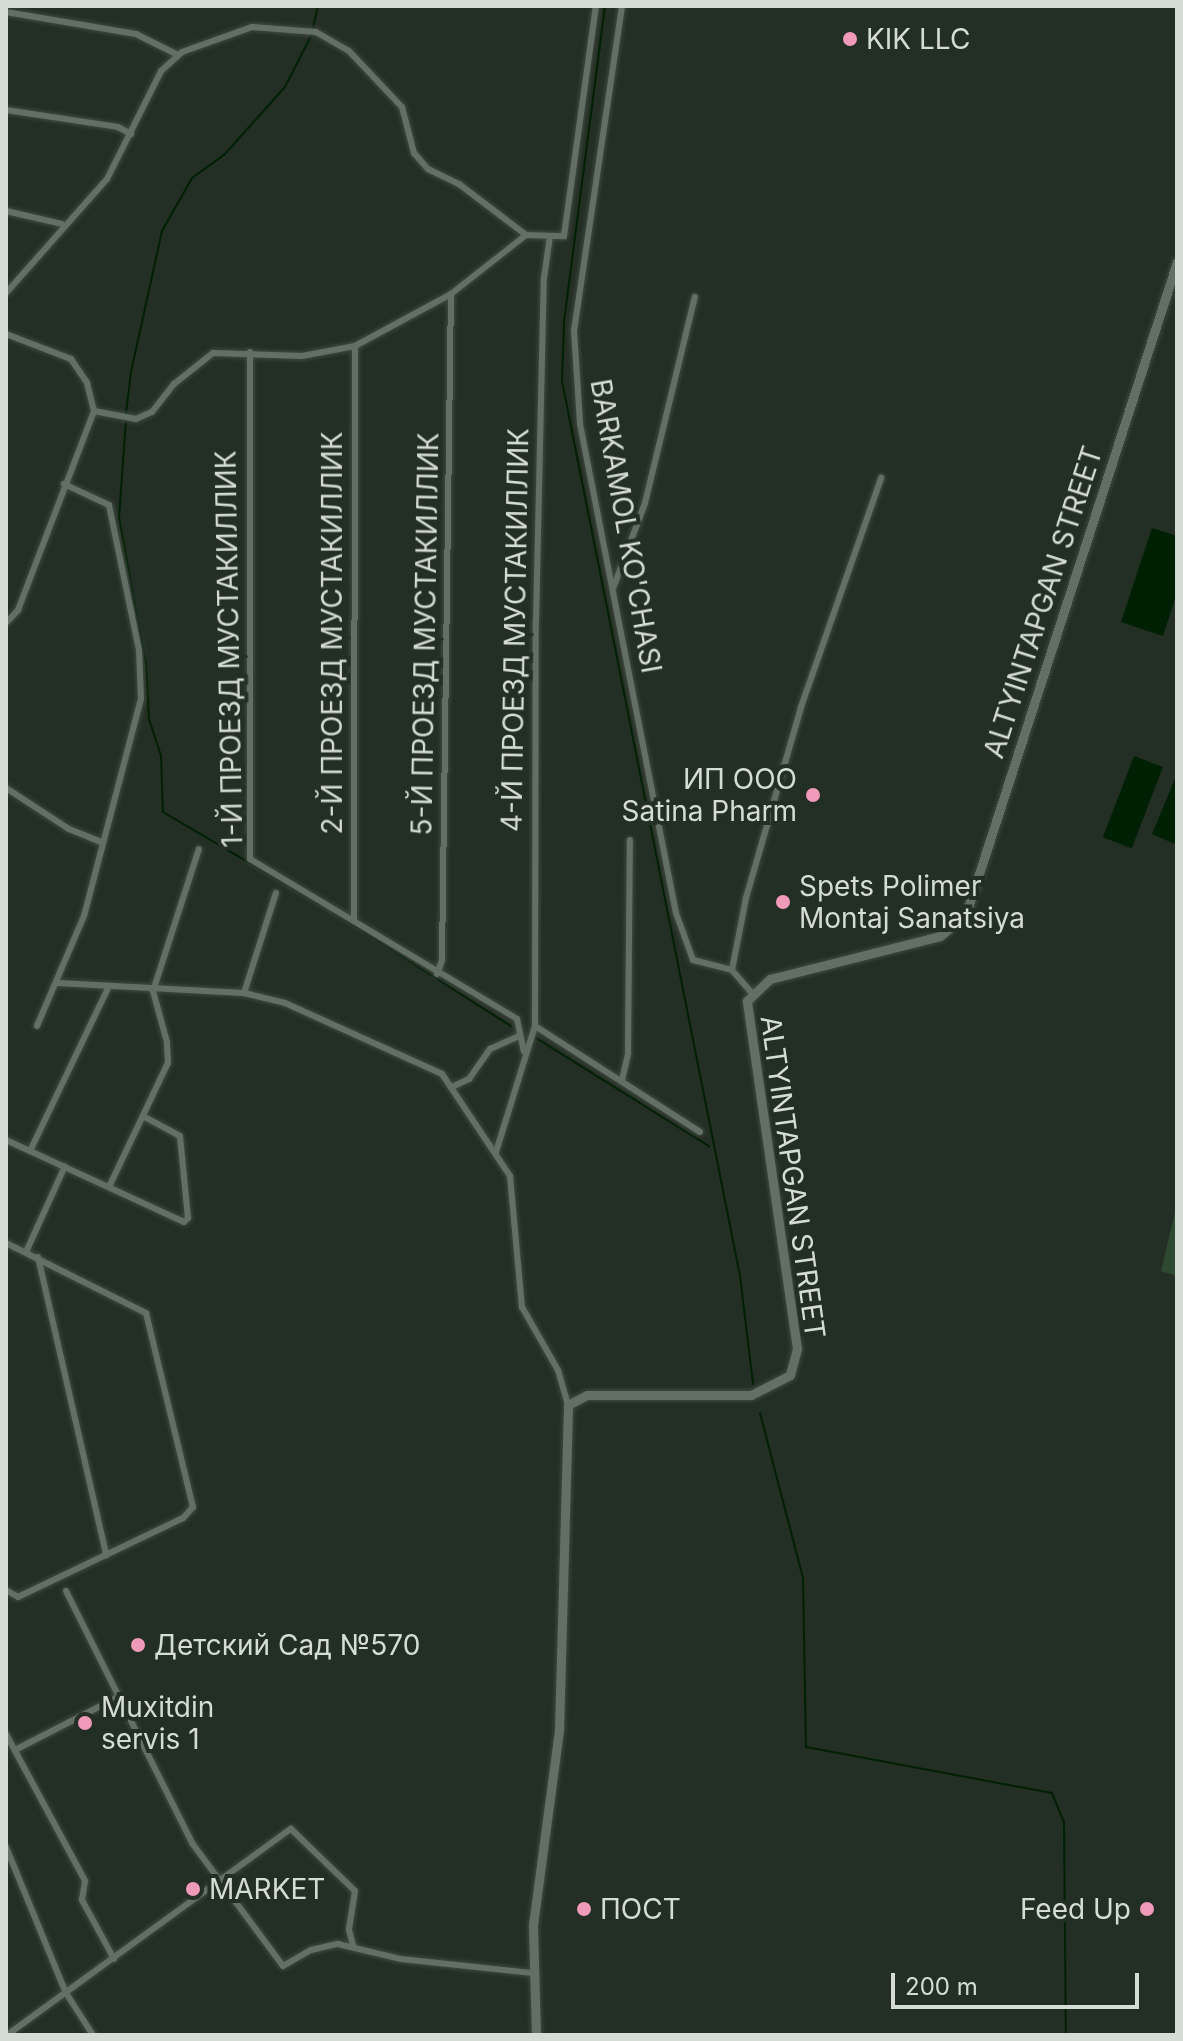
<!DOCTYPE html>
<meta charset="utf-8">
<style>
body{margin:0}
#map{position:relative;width:1183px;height:2041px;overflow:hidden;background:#232e24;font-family:Inter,sans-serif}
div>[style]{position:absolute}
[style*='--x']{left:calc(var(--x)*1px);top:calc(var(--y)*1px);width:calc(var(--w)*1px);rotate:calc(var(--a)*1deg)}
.green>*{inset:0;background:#2d4a31}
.water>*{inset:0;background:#002004;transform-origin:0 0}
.stream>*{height:2px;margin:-1px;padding:0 1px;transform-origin:1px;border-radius:1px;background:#002004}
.roads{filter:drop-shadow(0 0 2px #404941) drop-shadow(0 0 2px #404941)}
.street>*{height:6px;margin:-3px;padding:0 3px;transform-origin:3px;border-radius:3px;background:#636f64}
.secondary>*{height:9px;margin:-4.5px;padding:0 4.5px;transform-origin:4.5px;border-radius:4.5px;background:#636f64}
.dots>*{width:22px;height:22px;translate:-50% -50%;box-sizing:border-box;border:4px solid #232e24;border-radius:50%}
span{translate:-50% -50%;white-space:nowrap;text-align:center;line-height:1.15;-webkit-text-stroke:8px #232e24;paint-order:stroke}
.poi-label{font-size:28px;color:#d5dcd6}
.left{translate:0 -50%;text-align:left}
.right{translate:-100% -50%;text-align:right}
.street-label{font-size:28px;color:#d5dcd6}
.frame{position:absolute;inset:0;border:8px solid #d5dcd6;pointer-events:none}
.scale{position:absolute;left:891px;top:1973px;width:248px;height:36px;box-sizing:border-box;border:4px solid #d5dcd6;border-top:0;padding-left:10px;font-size:24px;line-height:28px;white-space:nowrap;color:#d5dcd6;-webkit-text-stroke:6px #232e24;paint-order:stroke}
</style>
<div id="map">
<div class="green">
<i style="clip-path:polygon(1177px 1204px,1177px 1276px,1161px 1271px)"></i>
</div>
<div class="water">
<i style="clip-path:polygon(1152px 528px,1177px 536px,1177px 593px,1163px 636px,1121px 622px)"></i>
<i style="left:1134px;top:756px;width:31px;height:87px;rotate:21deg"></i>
<i style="clip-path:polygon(1177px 774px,1177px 845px,1152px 834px)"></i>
</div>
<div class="stream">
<i style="--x:605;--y:6;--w:320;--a:97.4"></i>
<i style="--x:564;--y:323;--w:58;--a:92"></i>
<i style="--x:562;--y:381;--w:913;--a:78.75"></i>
<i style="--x:740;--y:1276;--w:109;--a:83.1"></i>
<i style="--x:313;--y:28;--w:23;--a:-77"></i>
<i style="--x:126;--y:413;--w:41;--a:-83"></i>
<i style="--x:131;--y:372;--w:144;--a:-77.6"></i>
<i style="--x:162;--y:231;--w:61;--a:-60.5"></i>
<i style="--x:192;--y:178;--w:39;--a:-36"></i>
<i style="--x:224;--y:155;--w:91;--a:-48.1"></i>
<i style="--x:285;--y:87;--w:59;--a:-63"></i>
<i style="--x:126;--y:420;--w:98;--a:94.1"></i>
<i style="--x:119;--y:518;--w:147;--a:79.5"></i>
<i style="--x:146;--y:663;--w:56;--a:86.9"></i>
<i style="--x:149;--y:719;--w:39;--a:72"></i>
<i style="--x:161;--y:756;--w:56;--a:88"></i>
<i style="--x:163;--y:812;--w:183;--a:30.5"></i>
<i style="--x:334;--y:913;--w:210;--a:32.6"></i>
<i style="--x:536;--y:1038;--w:204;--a:32"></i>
<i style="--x:760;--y:1413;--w:171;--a:75.4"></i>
<i style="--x:803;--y:1578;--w:169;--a:89"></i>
<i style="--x:806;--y:1747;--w:250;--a:10.6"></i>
<i style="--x:1052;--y:1793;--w:31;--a:68"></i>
<i style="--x:1064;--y:1822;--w:213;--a:89.5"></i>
</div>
<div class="roads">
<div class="street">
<i style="--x:622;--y:6;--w:328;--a:98.4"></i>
<i style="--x:574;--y:330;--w:94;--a:86.3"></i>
<i style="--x:580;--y:424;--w:498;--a:78.9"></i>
<i style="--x:676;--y:913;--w:50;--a:70.1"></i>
<i style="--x:693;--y:960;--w:40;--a:14.4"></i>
<i style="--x:6;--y:12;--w:132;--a:9.6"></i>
<i style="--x:136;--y:34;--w:47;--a:26.6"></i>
<i style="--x:6;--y:110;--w:113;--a:8.6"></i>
<i style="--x:118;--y:127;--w:15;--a:28"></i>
<i style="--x:6;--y:211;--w:57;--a:13.1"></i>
<i style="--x:6;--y:293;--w:152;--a:-48.5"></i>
<i style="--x:107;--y:179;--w:121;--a:-63.4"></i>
<i style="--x:161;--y:71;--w:28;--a:-42"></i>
<i style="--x:182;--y:52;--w:74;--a:-19.7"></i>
<i style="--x:252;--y:27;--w:64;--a:4.5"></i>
<i style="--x:316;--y:32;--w:38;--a:30"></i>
<i style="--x:349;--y:51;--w:77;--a:46.6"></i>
<i style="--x:402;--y:107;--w:48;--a:75.4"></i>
<i style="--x:414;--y:153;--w:21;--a:49"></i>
<i style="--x:428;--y:169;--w:34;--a:26"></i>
<i style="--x:459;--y:184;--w:84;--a:37.3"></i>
<i style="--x:6;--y:334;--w:70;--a:21"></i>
<i style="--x:71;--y:359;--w:29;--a:56"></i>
<i style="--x:87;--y:383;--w:29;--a:76"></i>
<i style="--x:94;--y:411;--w:43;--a:10.8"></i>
<i style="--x:136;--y:419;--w:17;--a:-24"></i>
<i style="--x:152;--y:412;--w:36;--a:-52"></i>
<i style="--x:174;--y:384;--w:50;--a:-38.5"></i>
<i style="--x:213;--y:353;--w:89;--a:1.9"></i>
<i style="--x:302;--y:356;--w:54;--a:-10.7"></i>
<i style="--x:355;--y:346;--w:109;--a:-28.4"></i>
<i style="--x:451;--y:294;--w:95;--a:-38.2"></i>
<i style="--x:526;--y:235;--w:38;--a:2"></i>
<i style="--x:564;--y:236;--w:232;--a:-82.1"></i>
<i style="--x:250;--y:352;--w:507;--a:90"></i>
<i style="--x:250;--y:859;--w:311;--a:30.9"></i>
<i style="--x:517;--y:1019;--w:33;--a:78"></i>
<i style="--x:614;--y:586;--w:89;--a:-69.5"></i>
<i style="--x:645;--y:503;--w:212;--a:-76.4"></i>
<i style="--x:6;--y:623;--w:18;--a:-47"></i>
<i style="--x:18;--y:610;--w:213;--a:-69.1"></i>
<i style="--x:6;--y:788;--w:75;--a:33.1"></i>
<i style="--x:69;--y:829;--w:35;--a:22"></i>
<i style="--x:354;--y:921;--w:575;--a:-89.9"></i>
<i style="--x:437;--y:974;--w:15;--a:-70"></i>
<i style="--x:442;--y:960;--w:666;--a:-89.23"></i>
<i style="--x:58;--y:983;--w:186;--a:3.1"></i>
<i style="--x:244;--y:993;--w:42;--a:13.7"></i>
<i style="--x:285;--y:1003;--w:172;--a:24.3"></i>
<i style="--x:442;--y:1074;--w:123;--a:56.3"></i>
<i style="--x:510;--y:1176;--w:132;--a:84.8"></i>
<i style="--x:522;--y:1307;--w:73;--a:60.3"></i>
<i style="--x:558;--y:1370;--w:36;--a:74"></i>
<i style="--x:751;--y:992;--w:29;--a:-131"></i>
<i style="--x:732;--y:970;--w:73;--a:-79"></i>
<i style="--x:746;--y:898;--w:199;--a:-73.9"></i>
<i style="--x:801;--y:707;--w:243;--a:-70.7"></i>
<i style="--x:244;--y:993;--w:105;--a:-72.3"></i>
<i style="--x:37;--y:1026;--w:120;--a:-66.9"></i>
<i style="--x:84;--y:916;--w:225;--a:-75.3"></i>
<i style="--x:141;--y:698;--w:48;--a:-92.4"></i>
<i style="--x:139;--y:650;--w:148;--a:-101.7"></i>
<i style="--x:109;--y:505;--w:50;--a:-155"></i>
<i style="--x:535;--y:1026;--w:196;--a:32.7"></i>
<i style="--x:622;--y:1080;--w:28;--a:-77"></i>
<i style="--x:628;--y:1053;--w:213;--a:-89.5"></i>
<i style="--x:454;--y:1086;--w:17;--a:-25"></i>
<i style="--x:469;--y:1079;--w:37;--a:-55"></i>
<i style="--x:490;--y:1049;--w:32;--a:-24"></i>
<i style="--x:6;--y:1140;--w:196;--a:24.7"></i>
<i style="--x:184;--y:1222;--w:6;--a:-45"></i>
<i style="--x:188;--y:1218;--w:82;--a:-95.6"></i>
<i style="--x:180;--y:1136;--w:42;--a:-151.6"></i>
<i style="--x:30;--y:1151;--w:181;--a:-64.4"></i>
<i style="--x:496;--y:1152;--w:132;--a:-72.8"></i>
<i style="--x:535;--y:1026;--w:405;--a:-89.9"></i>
<i style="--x:536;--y:621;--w:343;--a:-88.7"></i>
<i style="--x:544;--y:278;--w:42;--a:-81.9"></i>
<i style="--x:109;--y:1187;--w:137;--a:-64.6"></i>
<i style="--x:168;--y:1063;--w:21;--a:-93"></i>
<i style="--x:167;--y:1042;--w:53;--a:-105.4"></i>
<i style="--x:153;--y:991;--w:149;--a:-72.1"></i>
<i style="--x:6;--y:1243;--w:157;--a:26.6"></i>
<i style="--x:146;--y:1313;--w:200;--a:76.4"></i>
<i style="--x:193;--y:1507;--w:15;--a:132"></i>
<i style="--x:183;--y:1518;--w:183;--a:154.4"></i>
<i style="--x:18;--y:1597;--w:14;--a:-150"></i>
<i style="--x:26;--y:1252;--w:94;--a:-65.6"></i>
<i style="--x:38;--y:1257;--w:306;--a:77.1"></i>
<i style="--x:66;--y:1591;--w:282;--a:63.4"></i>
<i style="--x:192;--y:1843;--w:153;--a:53.5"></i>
<i style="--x:283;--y:1966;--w:32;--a:-30"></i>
<i style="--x:311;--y:1950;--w:28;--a:-13"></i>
<i style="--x:338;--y:1944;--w:65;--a:13.4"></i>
<i style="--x:401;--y:1959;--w:133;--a:6.1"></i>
<i style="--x:6;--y:1734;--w:167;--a:61.7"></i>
<i style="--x:85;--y:1881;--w:19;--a:99"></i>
<i style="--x:82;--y:1900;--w:67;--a:61.5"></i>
<i style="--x:15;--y:1750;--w:116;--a:-27.2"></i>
<i style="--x:6;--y:1847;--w:158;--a:67.7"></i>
<i style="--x:66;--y:1993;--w:50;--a:57.3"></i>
<i style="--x:7;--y:2035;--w:351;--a:-36"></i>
<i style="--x:291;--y:1829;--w:89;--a:44.1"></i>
<i style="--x:355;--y:1891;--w:39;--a:99"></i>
<i style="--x:349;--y:1930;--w:16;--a:75"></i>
</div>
<div class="secondary">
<i style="--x:536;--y:2035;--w:110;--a:-91.6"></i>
<i style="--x:533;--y:1925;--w:197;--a:-82.4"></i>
<i style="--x:559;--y:1730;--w:325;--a:-88.4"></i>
<i style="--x:568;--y:1405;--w:21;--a:-28"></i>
<i style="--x:587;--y:1395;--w:164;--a:0"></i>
<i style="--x:751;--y:1395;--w:44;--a:-27.1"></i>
<i style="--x:790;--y:1375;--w:27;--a:-75"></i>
<i style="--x:797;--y:1349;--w:352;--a:-98.2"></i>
<i style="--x:747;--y:1001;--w:32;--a:-44"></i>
<i style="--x:770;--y:979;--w:175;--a:-14.2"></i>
<i style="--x:940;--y:936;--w:34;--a:-40"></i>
<i style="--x:966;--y:914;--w:685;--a:-72.07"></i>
</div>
</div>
<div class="dots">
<i style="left:850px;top:39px;background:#ef9ab8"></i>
<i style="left:813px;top:795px;background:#ef9ab8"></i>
<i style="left:783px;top:902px;background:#ef9ab8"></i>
<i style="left:138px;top:1645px;background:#ef9ab8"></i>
<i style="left:85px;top:1723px;background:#ef9ab8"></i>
<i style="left:193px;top:1889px;background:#ef9ab8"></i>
<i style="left:584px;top:1909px;background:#ef9ab8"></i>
<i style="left:1147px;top:1909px;background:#ef9ab8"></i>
</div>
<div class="poi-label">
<span class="left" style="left:866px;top:39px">KIK LLC</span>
<span class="right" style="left:797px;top:795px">ИП ООО<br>Satina Pharm</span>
<span class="left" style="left:799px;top:902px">Spets Polimer<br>Montaj Sanatsiya</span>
<span class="left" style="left:154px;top:1645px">Детский Сад №570</span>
<span class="left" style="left:101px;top:1723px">Muxitdin<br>servis 1</span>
<span class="left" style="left:209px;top:1889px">MARKET</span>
<span class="left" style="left:600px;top:1909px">ПОСТ</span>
<span class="right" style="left:1131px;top:1909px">Feed Up</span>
</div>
<div class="street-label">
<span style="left:626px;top:526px;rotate:80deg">BARKAMOL KO'CHASI</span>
<span style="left:1043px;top:602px;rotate:-72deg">ALTYINTAPGAN STREET</span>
<span style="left:515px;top:630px;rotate:-89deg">4-Й ПРОЕЗД МУСТАКИЛЛИК</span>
<span style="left:332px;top:633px;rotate:-90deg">2-Й ПРОЕЗД МУСТАКИЛЛИК</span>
<span style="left:425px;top:634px;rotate:-89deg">5-Й ПРОЕЗД МУСТАКИЛЛИК</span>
<span style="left:229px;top:649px;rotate:-91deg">1-Й ПРОЕЗД МУСТАКИЛЛИК</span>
<span style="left:793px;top:1177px;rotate:82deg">ALTYINTAPGAN STREET</span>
</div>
<div class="frame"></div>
<div class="scale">200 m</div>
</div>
